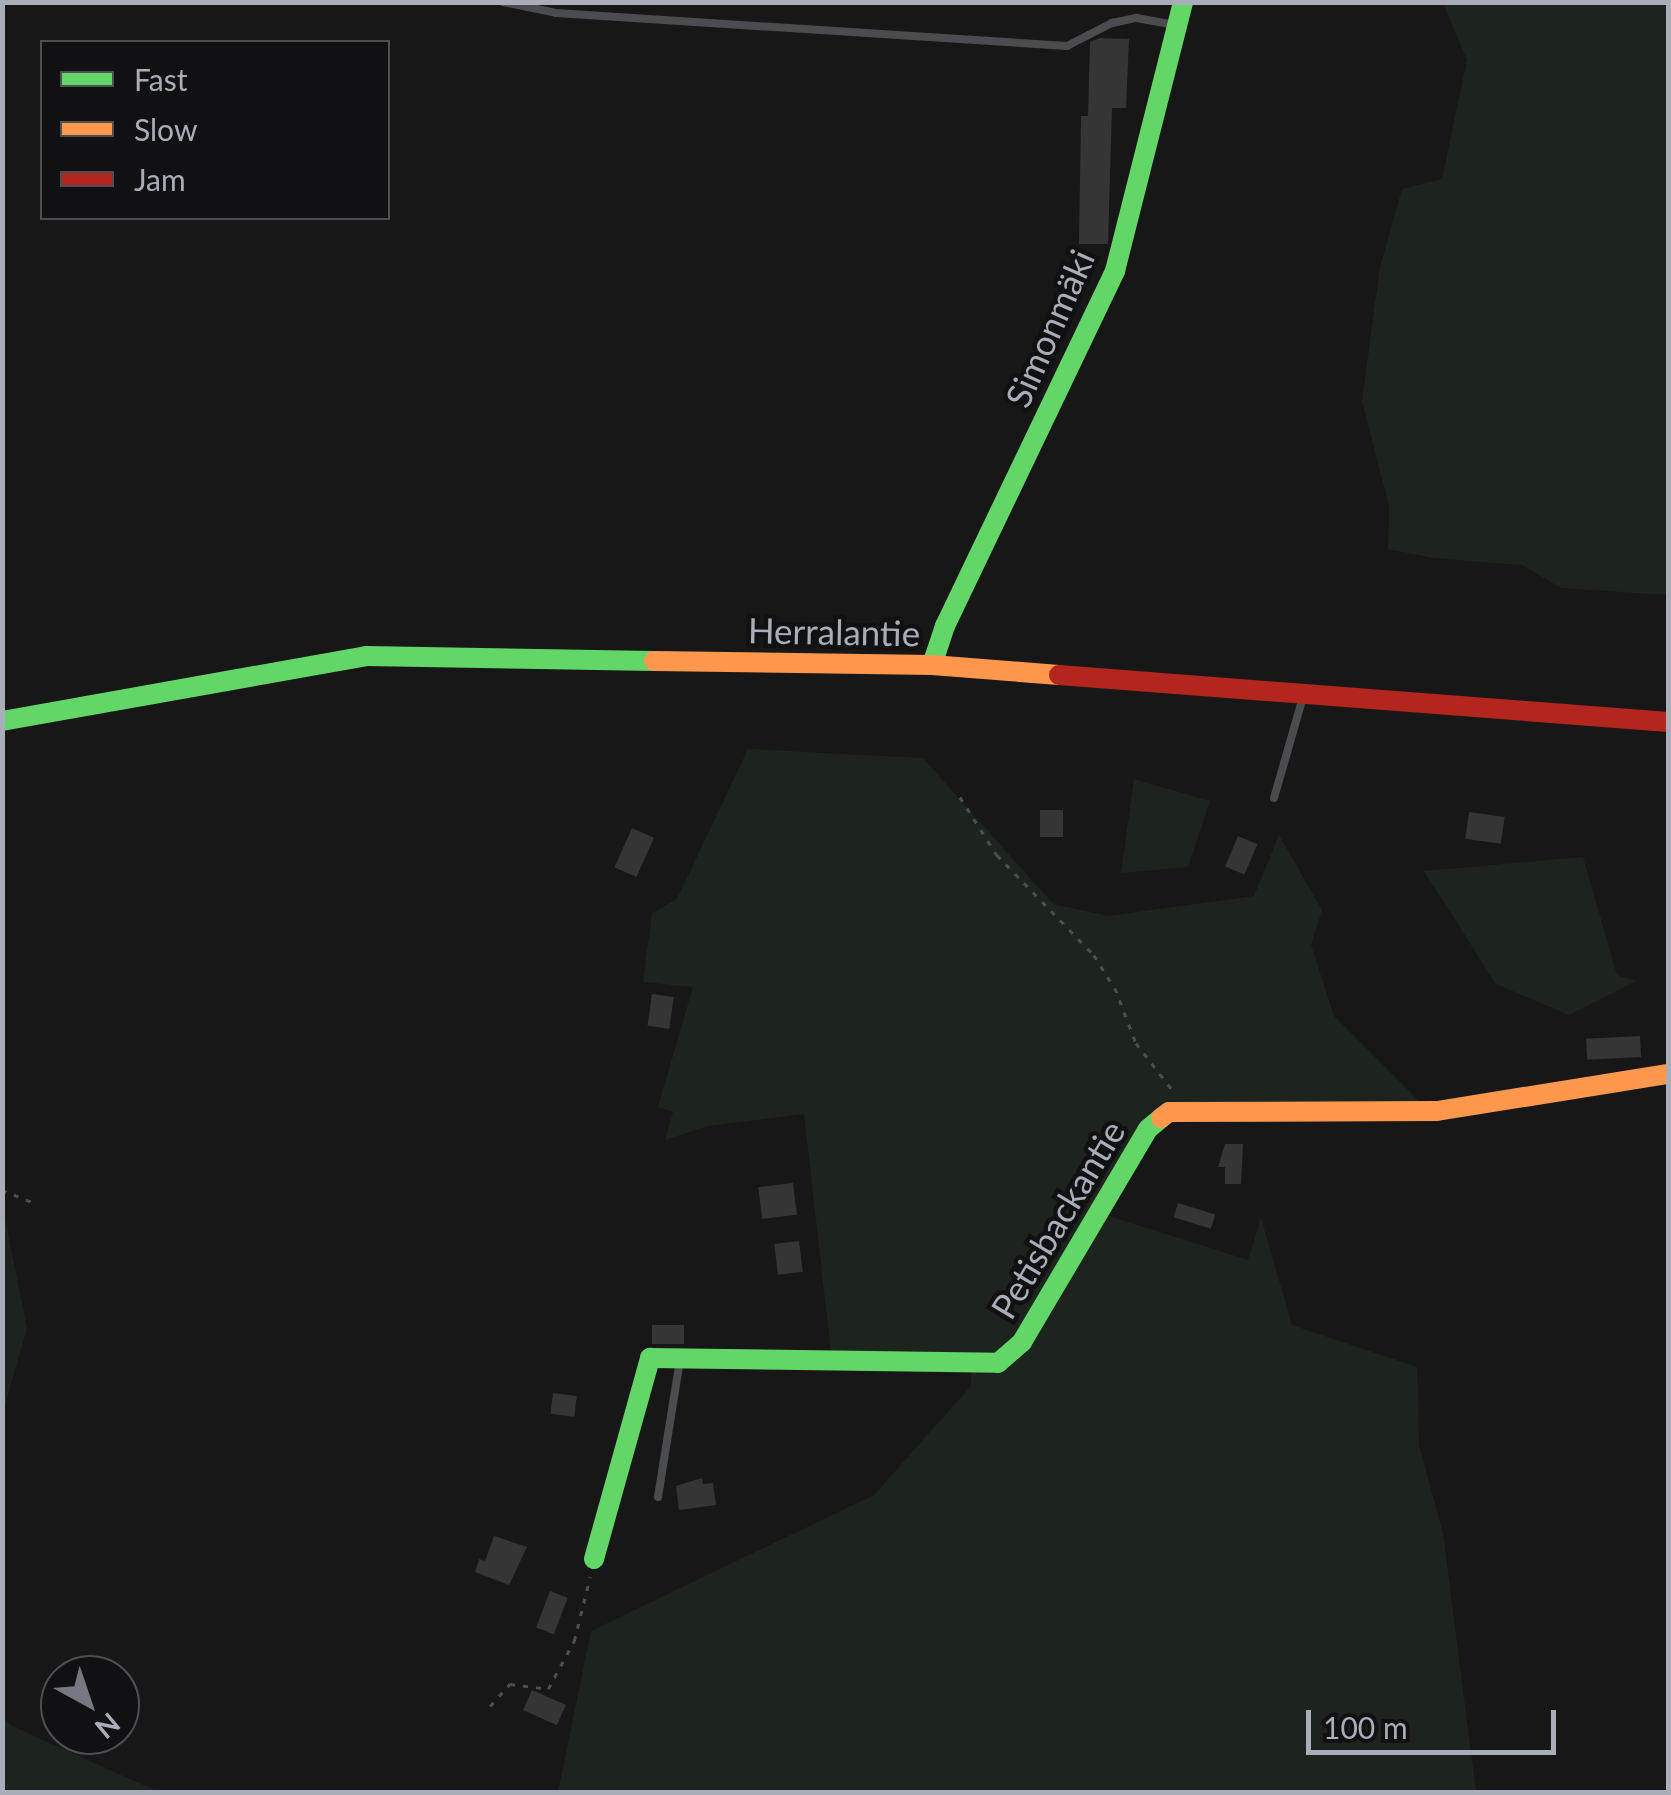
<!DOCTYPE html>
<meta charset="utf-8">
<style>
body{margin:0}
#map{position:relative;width:1671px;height:1795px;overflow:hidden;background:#171717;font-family:Lato,sans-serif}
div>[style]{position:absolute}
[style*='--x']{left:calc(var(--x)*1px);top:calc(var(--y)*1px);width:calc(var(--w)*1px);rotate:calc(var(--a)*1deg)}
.green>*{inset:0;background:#1d241e}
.building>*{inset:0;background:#353536;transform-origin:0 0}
.path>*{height:2.5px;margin-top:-1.25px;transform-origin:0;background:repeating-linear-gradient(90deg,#4d4e52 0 5px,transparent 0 13px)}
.lane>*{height:8px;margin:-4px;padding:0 4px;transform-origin:4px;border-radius:4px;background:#4b4c50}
.fast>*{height:20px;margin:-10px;padding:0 10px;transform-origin:10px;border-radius:10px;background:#63d668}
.slow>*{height:20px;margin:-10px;padding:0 10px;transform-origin:10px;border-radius:10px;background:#ff974d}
.jam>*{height:20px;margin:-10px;padding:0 10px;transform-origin:10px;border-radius:10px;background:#b3261e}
span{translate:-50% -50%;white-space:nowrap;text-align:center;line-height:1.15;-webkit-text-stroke:9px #111113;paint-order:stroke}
.street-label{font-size:35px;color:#a8adb8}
.frame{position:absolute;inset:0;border:5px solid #a8adb8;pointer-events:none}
.legend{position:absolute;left:40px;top:40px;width:350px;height:180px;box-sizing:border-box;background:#111113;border:2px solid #4d4f55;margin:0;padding:12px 18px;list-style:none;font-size:30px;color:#a8adb8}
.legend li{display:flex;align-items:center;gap:20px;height:50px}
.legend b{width:50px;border:2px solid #4d4f55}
.north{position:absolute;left:40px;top:1655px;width:100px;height:100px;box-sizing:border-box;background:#111113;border:2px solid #4d4f55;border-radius:50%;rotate:140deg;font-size:28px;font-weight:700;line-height:40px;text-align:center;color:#a8adb8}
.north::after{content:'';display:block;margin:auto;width:35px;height:45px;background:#757880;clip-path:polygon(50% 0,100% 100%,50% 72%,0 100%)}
.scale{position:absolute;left:1306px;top:1710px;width:250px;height:45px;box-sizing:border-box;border:5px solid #a8adb8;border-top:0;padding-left:12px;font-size:30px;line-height:35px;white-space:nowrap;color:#a8adb8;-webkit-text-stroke:8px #111113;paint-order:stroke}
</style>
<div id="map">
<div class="green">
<i style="clip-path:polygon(1443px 3px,1668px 3px,1668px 595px,1561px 588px,1522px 565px,1433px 558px,1388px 549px,1389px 506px,1362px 401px,1380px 267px,1402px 189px,1442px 179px,1467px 60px)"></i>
<i style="clip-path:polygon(748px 749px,923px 758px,1053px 904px,1108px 916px,1254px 896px,1279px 835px,1322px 910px,1311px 945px,1334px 1016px,1424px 1106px,1166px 1107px,1093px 1211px,1248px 1260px,1261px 1218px,1292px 1325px,1417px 1367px,1419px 1445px,1443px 1533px,1476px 1792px,558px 1792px,591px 1631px,874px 1495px,971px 1386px,972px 1352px,831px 1352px,804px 1114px,708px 1126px,665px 1140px,673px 1112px,658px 1107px,693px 987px,643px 982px,652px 913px,677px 899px)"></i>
<i style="clip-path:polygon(1134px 779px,1210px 801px,1188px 867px,1121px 873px)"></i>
<i style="clip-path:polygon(1583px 857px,1617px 975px,1636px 981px,1569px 1015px,1496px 984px,1424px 871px)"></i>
<i style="clip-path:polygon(2px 1204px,27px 1328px,3px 1412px,2px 1412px)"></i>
<i style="clip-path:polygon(3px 1718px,12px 1726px,159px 1792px,3px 1792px)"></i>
</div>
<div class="building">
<i style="clip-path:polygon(1100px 38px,1129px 39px,1126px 108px,1112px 108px,1108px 244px,1079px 244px,1081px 116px,1088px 116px,1090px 42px)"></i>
<i style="left:1040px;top:810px;width:23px;height:27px"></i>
<i style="left:1469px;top:812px;width:36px;height:27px;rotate:8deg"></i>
<i style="left:632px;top:828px;width:24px;height:43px;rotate:24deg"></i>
<i style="left:1238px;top:836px;width:21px;height:33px;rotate:23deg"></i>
<i style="left:652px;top:994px;width:22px;height:32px;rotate:8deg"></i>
<i style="left:1640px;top:1036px;width:21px;height:54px;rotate:87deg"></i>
<i style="clip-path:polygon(1225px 1144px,1243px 1144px,1241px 1184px,1225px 1184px,1225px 1167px,1218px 1167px)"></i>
<i style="left:793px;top:1183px;width:32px;height:35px;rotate:83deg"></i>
<i style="left:1178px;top:1203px;width:39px;height:15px;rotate:17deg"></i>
<i style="left:799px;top:1241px;width:31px;height:25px;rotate:83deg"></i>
<i style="left:652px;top:1325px;width:32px;height:19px"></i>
<i style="left:553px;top:1393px;width:24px;height:21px;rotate:7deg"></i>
<i style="clip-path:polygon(702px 1478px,703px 1484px,713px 1483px,716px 1505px,679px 1510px,676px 1486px)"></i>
<i style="clip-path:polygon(494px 1536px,527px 1547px,509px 1585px,475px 1572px,479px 1559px,485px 1561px)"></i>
<i style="left:550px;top:1591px;width:19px;height:39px;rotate:21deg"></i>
<i style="left:532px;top:1690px;width:37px;height:22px;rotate:24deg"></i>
</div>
<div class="path">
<i style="--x:960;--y:797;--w:69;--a:57.5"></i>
<i style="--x:997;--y:855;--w:139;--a:45.9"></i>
<i style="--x:1094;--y:955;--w:39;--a:58"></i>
<i style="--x:1115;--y:988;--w:59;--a:69.1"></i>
<i style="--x:1136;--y:1043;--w:62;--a:52.2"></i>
<i style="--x:2;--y:1190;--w:32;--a:22"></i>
<i style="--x:490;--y:1706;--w:30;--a:-48"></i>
<i style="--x:510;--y:1684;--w:38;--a:7"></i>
<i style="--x:548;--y:1689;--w:55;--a:-61.6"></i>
<i style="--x:574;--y:1641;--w:66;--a:-76"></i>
</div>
<div class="lane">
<i style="--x:503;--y:2;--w:54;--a:11.7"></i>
<i style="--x:556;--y:13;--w:512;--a:3.69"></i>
<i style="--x:1067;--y:46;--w:51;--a:-27.1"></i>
<i style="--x:1112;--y:23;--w:25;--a:-12"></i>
<i style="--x:1136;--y:18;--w:39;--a:10"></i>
<i style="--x:1274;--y:798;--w:105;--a:-74"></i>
<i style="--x:658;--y:1497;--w:139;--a:-80.9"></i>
</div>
<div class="fast">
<i style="--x:932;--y:665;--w:41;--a:-71.6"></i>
<i style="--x:945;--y:626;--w:394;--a:-64.4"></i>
<i style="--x:1115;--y:271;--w:277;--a:-75.8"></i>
<i style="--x:2;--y:721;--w:370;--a:-10.1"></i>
<i style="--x:366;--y:656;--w:288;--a:1"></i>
<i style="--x:594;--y:1559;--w:209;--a:-74.4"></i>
<i style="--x:650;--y:1358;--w:348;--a:0.8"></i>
<i style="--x:998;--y:1363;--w:32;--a:-41"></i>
<i style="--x:1022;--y:1342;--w:247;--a:-59.4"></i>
<i style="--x:1148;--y:1129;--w:17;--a:-40"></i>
</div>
<div class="slow">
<i style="--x:654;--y:661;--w:278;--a:0.8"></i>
<i style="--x:932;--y:665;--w:127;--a:4.5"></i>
<i style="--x:1161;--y:1118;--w:10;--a:-37"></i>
<i style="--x:1169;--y:1112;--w:268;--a:-0.2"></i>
<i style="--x:1437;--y:1111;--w:234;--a:-9.1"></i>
</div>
<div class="jam">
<i style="--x:1059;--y:675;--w:611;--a:4.41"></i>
</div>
<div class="street-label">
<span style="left:1049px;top:328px;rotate:-66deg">Simonmäki</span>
<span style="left:834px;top:631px;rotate:1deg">Herralantie</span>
<span style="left:1057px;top:1219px;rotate:-59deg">Petisbackantie</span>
</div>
<div class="frame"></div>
<ul class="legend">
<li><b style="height:12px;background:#63d668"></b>Fast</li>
<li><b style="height:12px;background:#ff974d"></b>Slow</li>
<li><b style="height:12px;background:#b3261e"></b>Jam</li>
</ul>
<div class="north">N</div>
<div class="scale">100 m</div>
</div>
